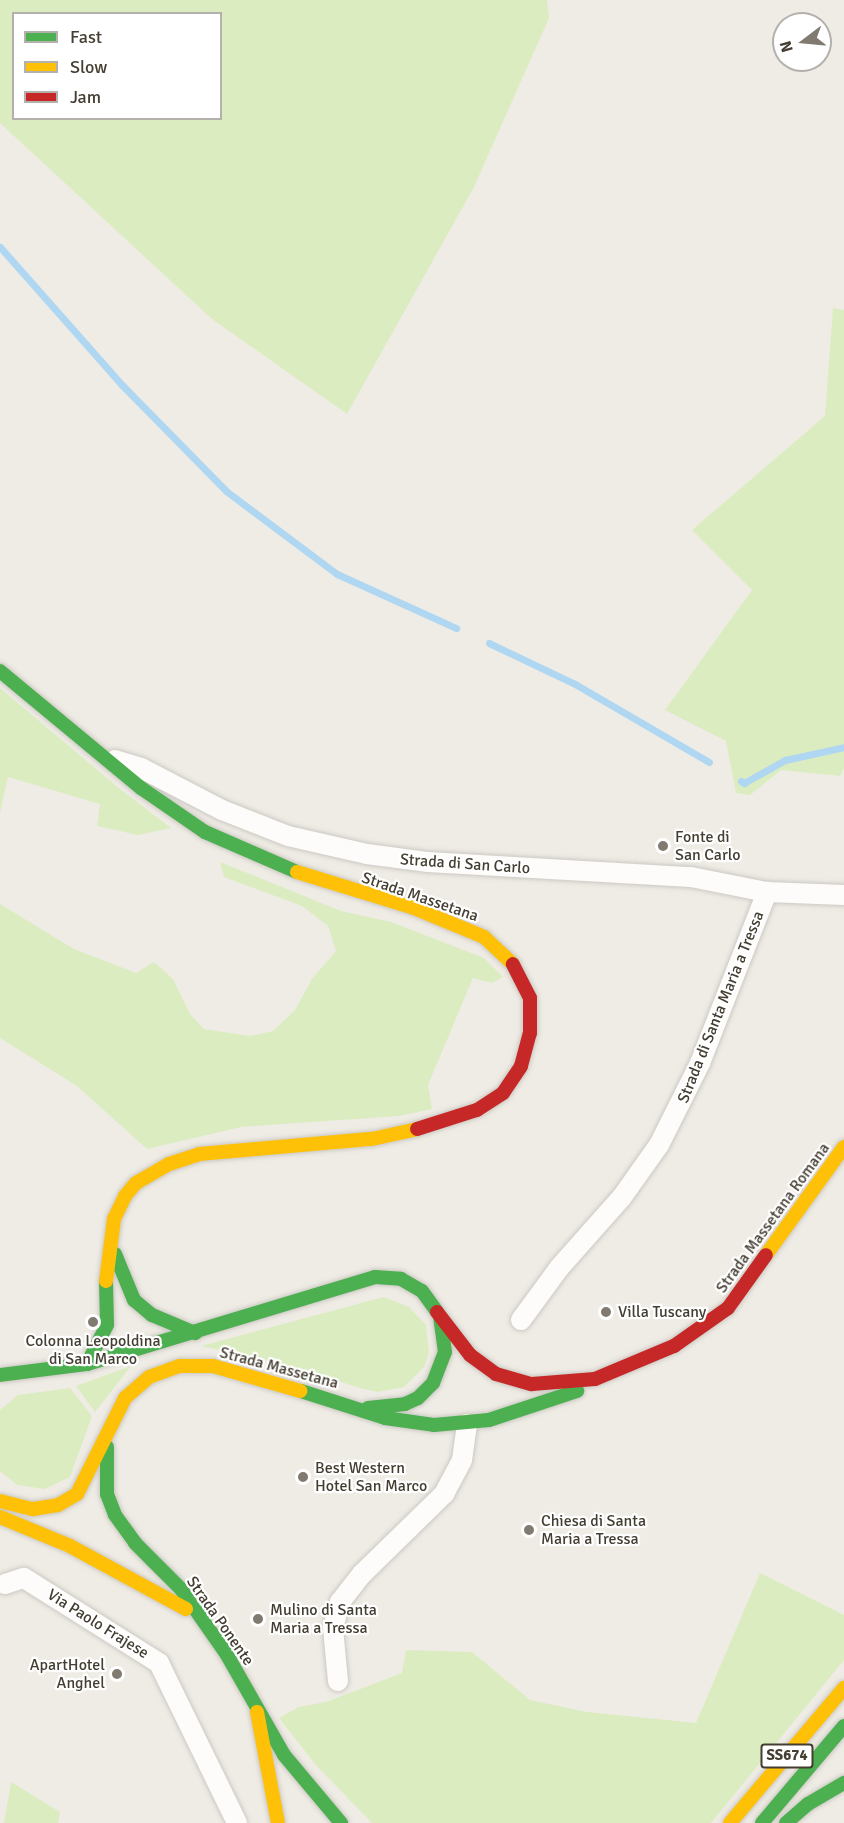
<!DOCTYPE html>
<style>
body{margin:0}
#map{position:relative;width:844px;height:1823px;overflow:hidden;background:#efece5;font-family:Signika,sans-serif}
div>[style]{position:absolute}
[style*='--x']{left:calc(var(--x)*1px);top:calc(var(--y)*1px);width:calc(var(--w)*1px);rotate:calc(var(--a)*1deg)}
.green>*{inset:0;background:#dbecc1}
.stream>*{height:7px;margin:-3.5px;padding:0 3.5px;transform-origin:3.5px;border-radius:3.5px;background:#b0d7f2}
.roads{filter:drop-shadow(0 0 2px #ccc9c3) drop-shadow(0 0 2px #ccc9c3)}
.street>*{height:20px;margin:-10px;padding:0 10px;transform-origin:10px;border-radius:10px;background:#fdfcfb}
.fast>*{height:14px;margin:-7px;padding:0 7px;transform-origin:7px;border-radius:7px;background:#4caf50}
.slow>*{height:14px;margin:-7px;padding:0 7px;transform-origin:7px;border-radius:7px;background:#ffc107}
.jam>*{height:14px;margin:-7px;padding:0 7px;transform-origin:7px;border-radius:7px;background:#c62828}
.dots>*{width:16px;height:16px;translate:-50% -50%;box-sizing:border-box;border:3px solid #fff;border-radius:50%}
span{translate:-50% -50%;white-space:nowrap;text-align:center;line-height:1.15;-webkit-text-stroke:4.5px #fff;paint-order:stroke}
.shield-label span{padding:2px 4px;background:#fff;border:2px solid;border-radius:4px;-webkit-text-stroke-width:0}
.shield-label{font-size:15px;color:#443d31;font-weight:700}
.poi-label{font-size:16px;color:#443d31}
.left{translate:0 -50%;text-align:left}
.right{translate:-100% -50%;text-align:right}
.street-label{font-size:16px;color:#443d31}
.legend{position:absolute;left:12px;top:12px;width:210px;height:108px;box-sizing:border-box;background:#fff;border:2px solid #b4b1ad;margin:0;padding:8px 10px;list-style:none;font-size:18px;color:#443d31}
.legend li{display:flex;align-items:center;gap:12px;height:30px}
.legend b{width:30px;border:2px solid #b4b1ad}
.north{position:absolute;left:772px;top:12px;width:60px;height:60px;box-sizing:border-box;background:#fff;border:2px solid #b4b1ad;border-radius:50%;rotate:254deg;font-size:16px;font-weight:700;line-height:24px;text-align:center;color:#443d31}
.north::after{content:'';display:block;margin:auto;width:21px;height:27px;background:#807a70;clip-path:polygon(50% 0,100% 100%,50% 72%,0 100%)}
</style>
<div id="map">
<div class="green">
<i style="clip-path:polygon(evenodd,0 0,547px 0,549px 18px,474px 187px,347px 414px,212px 319px,0 123px,0 0,14px 14px,220px 14px,220px 118px,14px 118px,14px 14px)"></i>
<i style="clip-path:polygon(833px 308px,844px 310px,844px 768px,840px 776px,781px 770px,750px 795px,736px 793px,726px 741px,665px 710px,752px 590px,692px 530px,825px 416px)"></i>
<i style="clip-path:polygon(0 688px,120px 789px,171px 828px,138px 835px,97px 826px,100px 804px,8px 777px,0 813px)"></i>
<i style="clip-path:polygon(220px 862px,341px 911px,391px 922px,484px 958px,503px 977px,492px 983px,473px 978px,428px 1085px,432px 1109px,399px 1116px,241px 1127px,147px 1149px,77px 1086px,0 1038px,0 904px,74px 949px,136px 973px,154px 962px,173px 979px,190px 1014px,204px 1029px,250px 1036px,273px 1031px,295px 1010px,312px 979px,336px 951px,328px 926px,302px 906px,224px 877px)"></i>
<i style="clip-path:polygon(384px 1297px,409px 1307px,426px 1325px,429px 1353px,424px 1367px,404px 1387px,378px 1392px,360px 1388px,278px 1362px,201px 1346px)"></i>
<i style="clip-path:polygon(131px 1366px,95px 1412px,76px 1386px)"></i>
<i style="clip-path:polygon(70px 1388px,92px 1416px,70px 1477px,45px 1489px,17px 1485px,0 1471px,0 1410px,18px 1395px)"></i>
<i style="clip-path:polygon(760px 1573px,844px 1615px,844px 1660px,711px 1823px,372px 1823px,315px 1764px,279px 1718px,299px 1707px,326px 1702px,402px 1673px,406px 1650px,472px 1652px,530px 1700px,587px 1712px,696px 1723px)"></i>
<i style="clip-path:polygon(11px 1782px,60px 1812px,58px 1823px,4px 1823px)"></i>
</div>
<div class="stream">
<i style="--x:0;--y:247;--w:184;--a:48.5"></i>
<i style="--x:122;--y:385;--w:148;--a:45.5"></i>
<i style="--x:226;--y:491;--w:139;--a:36.8"></i>
<i style="--x:337;--y:574;--w:131;--a:24.4"></i>
<i style="--x:489;--y:643;--w:95;--a:25.5"></i>
<i style="--x:575;--y:684;--w:155;--a:30.2"></i>
<i style="--x:741;--y:781;--w:4;--a:34"></i>
<i style="--x:744;--y:783;--w:47;--a:-29.3"></i>
<i style="--x:785;--y:760;--w:60;--a:-12.4"></i>
</div>
<div class="roads">
<div class="street">
<i style="--x:115;--y:760;--w:27;--a:17"></i>
<i style="--x:141;--y:768;--w:91;--a:27.4"></i>
<i style="--x:222;--y:810;--w:71;--a:21.5"></i>
<i style="--x:288;--y:836;--w:81;--a:12.8"></i>
<i style="--x:367;--y:854;--w:62;--a:7.5"></i>
<i style="--x:428;--y:862;--w:263;--a:3.3"></i>
<i style="--x:691;--y:877;--w:77;--a:11.2"></i>
<i style="--x:767;--y:892;--w:77;--a:2.2"></i>
<i style="--x:521;--y:1320;--w:64;--a:-53.8"></i>
<i style="--x:559;--y:1268;--w:95;--a:-48.4"></i>
<i style="--x:622;--y:1197;--w:64;--a:-54.6"></i>
<i style="--x:659;--y:1145;--w:92;--a:-63.4"></i>
<i style="--x:700;--y:1063;--w:184;--a:-68.6"></i>
<i style="--x:5;--y:1584;--w:20;--a:-18"></i>
<i style="--x:24;--y:1578;--w:160;--a:32.2"></i>
<i style="--x:159;--y:1663;--w:178;--a:64"></i>
<i style="--x:338;--y:1681;--w:53;--a:-95.4"></i>
<i style="--x:333;--y:1628;--w:27;--a:-75"></i>
<i style="--x:340;--y:1602;--w:36;--a:-52"></i>
<i style="--x:362;--y:1574;--w:115;--a:-44.3"></i>
<i style="--x:444;--y:1494;--w:38;--a:-62"></i>
<i style="--x:462;--y:1460;--w:36;--a:-82"></i>
</div>
<div class="fast">
<i style="--x:0;--y:671;--w:183;--a:39.7"></i>
<i style="--x:141;--y:788;--w:78;--a:34.5"></i>
<i style="--x:205;--y:832;--w:100;--a:23.5"></i>
<i style="--x:115;--y:1254;--w:50;--a:67.6"></i>
<i style="--x:134;--y:1300;--w:23;--a:40"></i>
<i style="--x:152;--y:1315;--w:47;--a:22.7"></i>
<i style="--x:87;--y:1364;--w:44;--a:-62.9"></i>
<i style="--x:107;--y:1325;--w:44;--a:-91.3"></i>
<i style="--x:0;--y:1375;--w:88;--a:-7.2"></i>
<i style="--x:87;--y:1364;--w:301;--a:-16.8"></i>
<i style="--x:375;--y:1277;--w:26;--a:4"></i>
<i style="--x:401;--y:1279;--w:24;--a:30"></i>
<i style="--x:422;--y:1291;--w:26;--a:54"></i>
<i style="--x:301;--y:1391;--w:88;--a:17.8"></i>
<i style="--x:385;--y:1418;--w:49;--a:8.1"></i>
<i style="--x:434;--y:1425;--w:55;--a:-5.2"></i>
<i style="--x:489;--y:1420;--w:93;--a:-18.2"></i>
<i style="--x:368;--y:1408;--w:37;--a:-6"></i>
<i style="--x:405;--y:1404;--w:14;--a:-25"></i>
<i style="--x:418;--y:1398;--w:21;--a:-45"></i>
<i style="--x:433;--y:1383;--w:33;--a:-69"></i>
<i style="--x:445;--y:1352;--w:35;--a:-98"></i>
<i style="--x:107;--y:1447;--w:47;--a:90"></i>
<i style="--x:107;--y:1494;--w:22;--a:69"></i>
<i style="--x:115;--y:1515;--w:34;--a:54"></i>
<i style="--x:135;--y:1543;--w:65;--a:45"></i>
<i style="--x:181;--y:1589;--w:80;--a:55.1"></i>
<i style="--x:227;--y:1655;--w:115;--a:60.3"></i>
<i style="--x:284;--y:1755;--w:89;--a:50"></i>
<i style="--x:762;--y:1823;--w:127;--a:-49.8"></i>
<i style="--x:786;--y:1823;--w:29;--a:-41"></i>
<i style="--x:808;--y:1804;--w:42;--a:-30.3"></i>
</div>
<div class="slow">
<i style="--x:297;--y:872;--w:122;--a:17.1"></i>
<i style="--x:414;--y:908;--w:76;--a:22.5"></i>
<i style="--x:484;--y:937;--w:40;--a:43"></i>
<i style="--x:766;--y:1255;--w:133;--a:-54.2"></i>
<i style="--x:106;--y:1281;--w:63;--a:-82.6"></i>
<i style="--x:114;--y:1219;--w:25;--a:-64"></i>
<i style="--x:125;--y:1196;--w:17;--a:-50"></i>
<i style="--x:136;--y:1183;--w:38;--a:-30"></i>
<i style="--x:169;--y:1164;--w:32;--a:-18"></i>
<i style="--x:199;--y:1154;--w:174;--a:-5"></i>
<i style="--x:372;--y:1139;--w:46;--a:-12.5"></i>
<i style="--x:0;--y:1501;--w:34;--a:14"></i>
<i style="--x:33;--y:1509;--w:25;--a:-9"></i>
<i style="--x:58;--y:1505;--w:22;--a:-30"></i>
<i style="--x:77;--y:1494;--w:107;--a:-63.4"></i>
<i style="--x:125;--y:1398;--w:32;--a:-41"></i>
<i style="--x:149;--y:1377;--w:33;--a:-20"></i>
<i style="--x:180;--y:1366;--w:33;--a:0"></i>
<i style="--x:213;--y:1366;--w:91;--a:15.9"></i>
<i style="--x:0;--y:1517;--w:76;--a:22.5"></i>
<i style="--x:70;--y:1546;--w:132;--a:28.5"></i>
<i style="--x:257;--y:1712;--w:113;--a:79.3"></i>
<i style="--x:730;--y:1823;--w:177;--a:-49.8"></i>
</div>
<div class="jam">
<i style="--x:417;--y:1129;--w:63;--a:-17.6"></i>
<i style="--x:477;--y:1110;--w:31;--a:-33"></i>
<i style="--x:503;--y:1093;--w:32;--a:-56"></i>
<i style="--x:521;--y:1066;--w:34;--a:-75"></i>
<i style="--x:530;--y:1033;--w:35;--a:-90"></i>
<i style="--x:530;--y:998;--w:38;--a:-117"></i>
<i style="--x:437;--y:1312;--w:54;--a:52.5"></i>
<i style="--x:470;--y:1355;--w:32;--a:36"></i>
<i style="--x:496;--y:1374;--w:37;--a:16"></i>
<i style="--x:532;--y:1384;--w:63;--a:-4.5"></i>
<i style="--x:595;--y:1379;--w:86;--a:-22.7"></i>
<i style="--x:674;--y:1346;--w:66;--a:-35.1"></i>
<i style="--x:728;--y:1308;--w:65;--a:-54.4"></i>
</div>
</div>
<div class="dots">
<i style="left:663px;top:846px;background:#807a70"></i>
<i style="left:606px;top:1312px;background:#807a70"></i>
<i style="left:93px;top:1322px;background:#807a70"></i>
<i style="left:303px;top:1477px;background:#807a70"></i>
<i style="left:529px;top:1530px;background:#807a70"></i>
<i style="left:258px;top:1619px;background:#807a70"></i>
<i style="left:117px;top:1674px;background:#807a70"></i>
</div>
<div class="shield-label">
<span style="left:787px;top:1756px">SS674</span>
</div>
<div class="poi-label">
<span class="left" style="left:675px;top:846px">Fonte di<br>San Carlo</span>
<span class="left" style="left:618px;top:1312px">Villa Tuscany</span>
<span style="left:93px;top:1350px">Colonna Leopoldina<br>di San Marco</span>
<span class="left" style="left:315px;top:1477px">Best Western<br>Hotel San Marco</span>
<span class="left" style="left:541px;top:1530px">Chiesa di Santa<br>Maria a Tressa</span>
<span class="left" style="left:270px;top:1619px">Mulino di Santa<br>Maria a Tressa</span>
<span class="right" style="left:105px;top:1674px">ApartHotel<br>Anghel</span>
</div>
<div class="street-label">
<span style="left:465px;top:864px;rotate:4deg">Strada di San Carlo</span>
<span style="left:420px;top:897px;rotate:19deg">Strada Massetana</span>
<span style="left:721px;top:1007px;rotate:-68deg">Strada di Santa Maria a Tressa</span>
<span style="left:773px;top:1218px;rotate:-54deg">Strada Massetana Romana</span>
<span style="left:279px;top:1368px;rotate:15deg">Strada Massetana</span>
<span style="left:220px;top:1621px;rotate:55deg">Strada Ponente</span>
<span style="left:98px;top:1624px;rotate:32deg">Via Paolo Frajese</span>
</div>
<ul class="legend">
<li><b style="height:8px;background:#4caf50"></b>Fast</li>
<li><b style="height:8px;background:#ffc107"></b>Slow</li>
<li><b style="height:8px;background:#c62828"></b>Jam</li>
</ul>
<div class="north">N</div>
</div>
